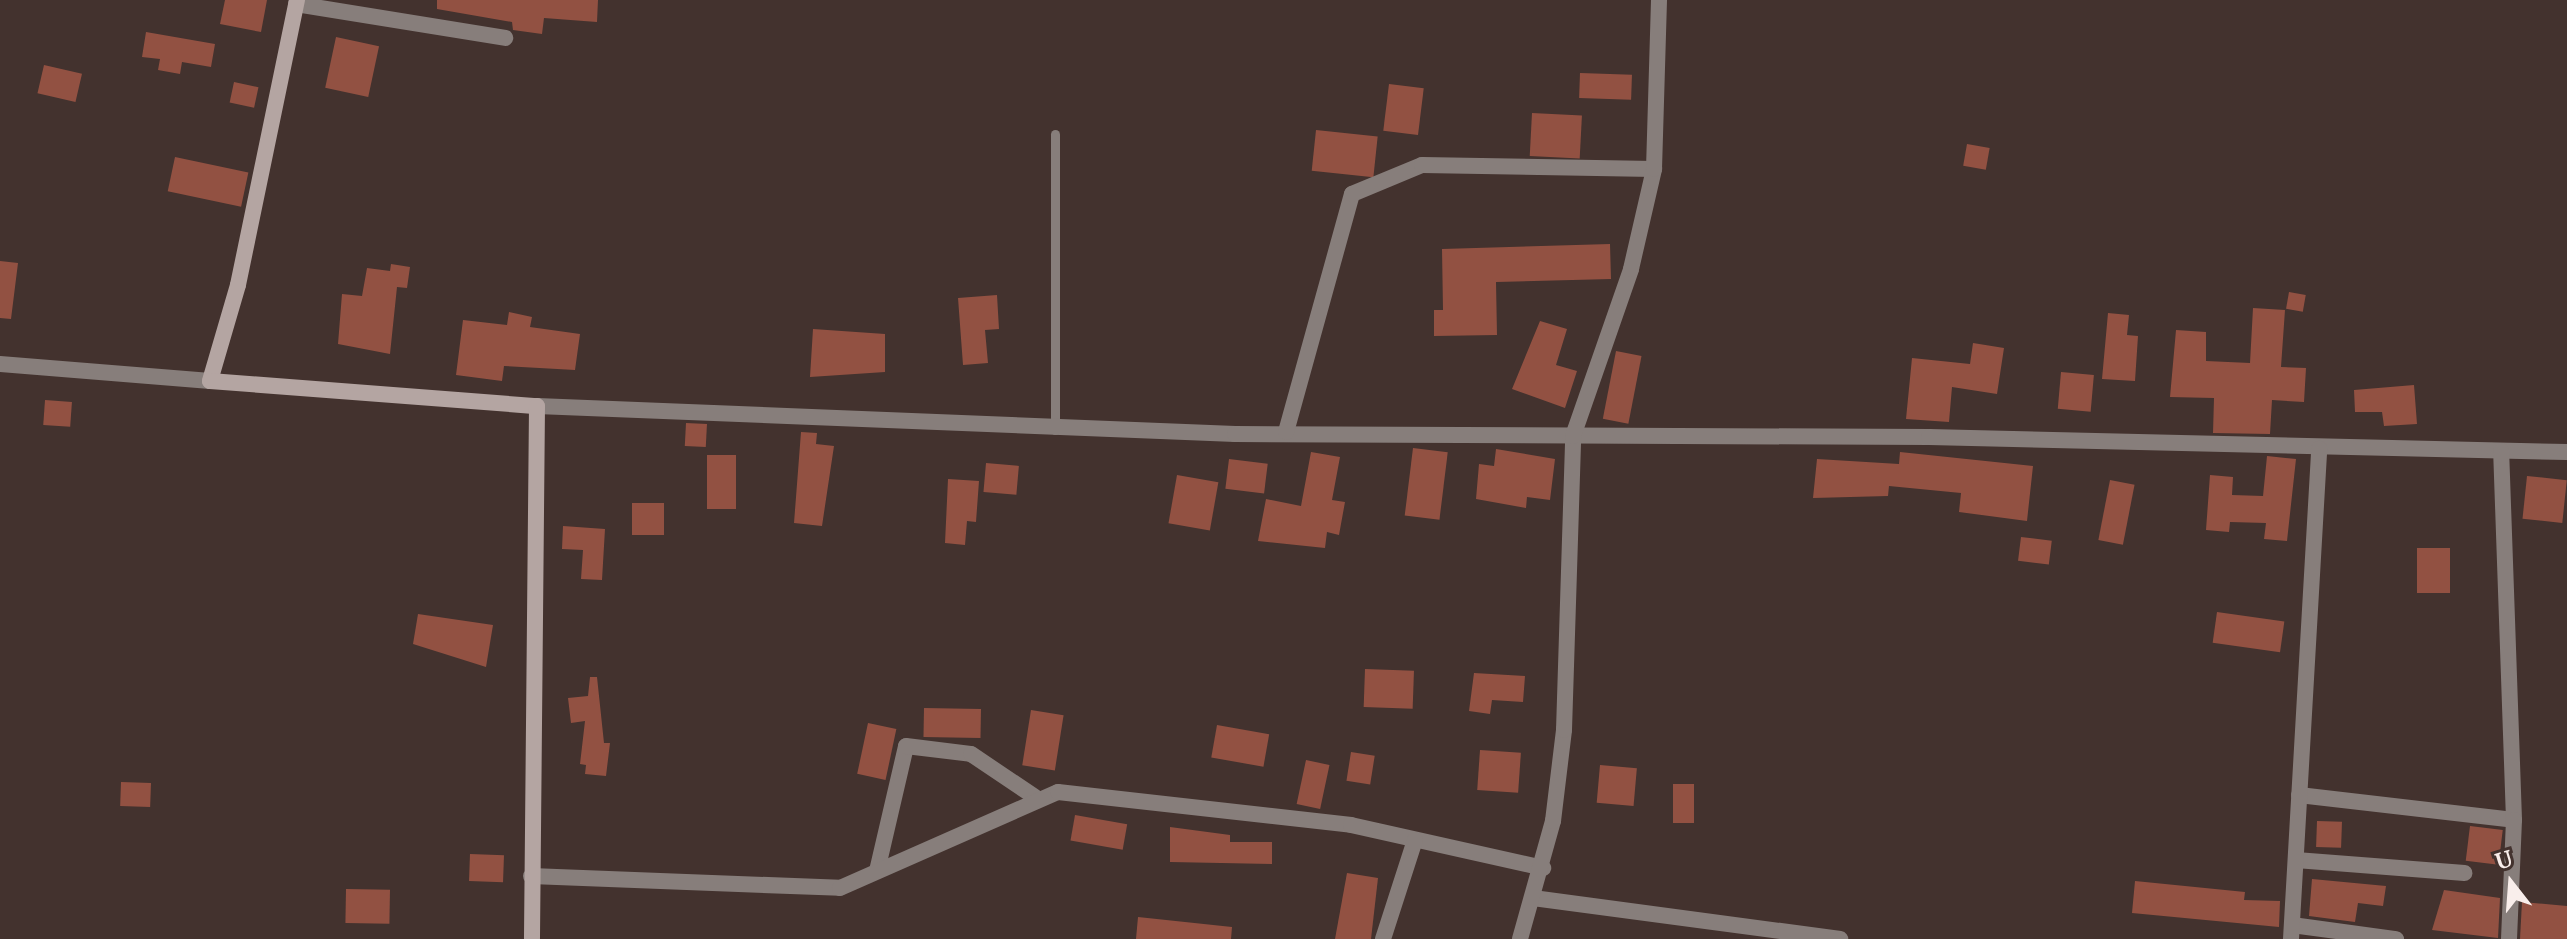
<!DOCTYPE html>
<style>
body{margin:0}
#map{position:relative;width:2567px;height:939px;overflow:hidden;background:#43322e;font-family:Merriweather,serif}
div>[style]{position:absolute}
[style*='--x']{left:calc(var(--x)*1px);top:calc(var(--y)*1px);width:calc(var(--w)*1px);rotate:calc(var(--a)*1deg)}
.building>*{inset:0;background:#925142;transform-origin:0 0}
.lane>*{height:9px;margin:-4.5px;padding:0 4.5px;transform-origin:4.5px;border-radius:4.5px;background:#877e7b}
.street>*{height:16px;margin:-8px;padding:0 8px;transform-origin:8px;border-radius:8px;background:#877e7b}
.secondary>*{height:16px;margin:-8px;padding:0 8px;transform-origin:8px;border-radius:8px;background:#b4a5a2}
span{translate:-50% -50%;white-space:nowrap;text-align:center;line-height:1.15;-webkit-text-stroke:8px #43322e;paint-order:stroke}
.north{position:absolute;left:2471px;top:843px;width:80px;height:80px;-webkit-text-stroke:6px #43322e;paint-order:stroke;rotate:343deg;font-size:22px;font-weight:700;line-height:32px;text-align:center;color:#f9eeeb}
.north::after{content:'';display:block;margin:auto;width:28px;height:36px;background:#f9eeeb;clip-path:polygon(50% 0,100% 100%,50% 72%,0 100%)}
</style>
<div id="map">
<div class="building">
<i style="clip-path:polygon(225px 0,267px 0,261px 32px,220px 24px)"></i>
<i style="clip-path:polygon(437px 0,598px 0,597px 22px,544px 18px,542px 34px,513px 30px,512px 22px,437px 9px)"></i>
<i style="clip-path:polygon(146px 32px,215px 44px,211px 67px,182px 62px,180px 74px,158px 70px,160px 59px,142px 57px)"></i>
<i style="left:336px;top:37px;width:44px;height:52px;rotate:12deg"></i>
<i style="left:44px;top:65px;width:39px;height:29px;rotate:13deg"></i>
<i style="left:1580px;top:73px;width:52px;height:25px;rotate:2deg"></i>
<i style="left:234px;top:82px;width:25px;height:21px;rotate:12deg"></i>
<i style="left:1389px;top:84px;width:35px;height:47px;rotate:7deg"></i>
<i style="left:1532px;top:113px;width:50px;height:43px;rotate:3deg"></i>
<i style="left:1316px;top:130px;width:62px;height:41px;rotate:6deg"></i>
<i style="left:1967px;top:144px;width:23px;height:22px;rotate:10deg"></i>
<i style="left:175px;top:157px;width:75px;height:35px;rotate:12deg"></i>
<i style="clip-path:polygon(1610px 244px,1611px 279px,1496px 282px,1497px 335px,1434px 336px,1434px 310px,1443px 310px,1442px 249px)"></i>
<i style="clip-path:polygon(0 261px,18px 263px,11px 319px,0 318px)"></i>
<i style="clip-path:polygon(391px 264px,410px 267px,407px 288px,397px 287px,390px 354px,338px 344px,342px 294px,362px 296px,367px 268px,390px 271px)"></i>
<i style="left:2289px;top:292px;width:17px;height:17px;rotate:10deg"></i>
<i style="clip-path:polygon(997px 295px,999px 329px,985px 330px,988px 363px,963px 365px,958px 298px)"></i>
<i style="clip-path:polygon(2253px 308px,2285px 310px,2281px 367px,2306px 368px,2304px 402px,2272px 400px,2270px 434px,2213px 433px,2214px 398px,2170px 397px,2176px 330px,2206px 332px,2206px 361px,2250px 363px)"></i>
<i style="clip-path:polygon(509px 312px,532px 317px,530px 327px,580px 334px,575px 370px,504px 366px,502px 381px,456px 375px,463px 320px,507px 325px)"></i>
<i style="clip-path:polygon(2108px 313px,2129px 315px,2127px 335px,2138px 336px,2135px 381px,2102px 379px)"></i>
<i style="clip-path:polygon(1540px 321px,1567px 329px,1556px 365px,1577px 371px,1565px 408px,1512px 389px)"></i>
<i style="clip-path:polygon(813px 329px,885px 334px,885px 372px,810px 377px)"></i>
<i style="clip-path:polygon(1973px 343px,2004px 348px,1997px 394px,1952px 387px,1949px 422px,1906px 419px,1912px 358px,1970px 364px)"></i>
<i style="left:1616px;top:351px;width:26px;height:69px;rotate:11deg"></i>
<i style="left:2061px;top:372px;width:33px;height:37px;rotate:5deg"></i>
<i style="clip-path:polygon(2414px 385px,2417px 424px,2384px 426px,2382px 412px,2355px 412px,2354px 390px)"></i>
<i style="left:45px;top:400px;width:27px;height:25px;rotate:4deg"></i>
<i style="left:686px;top:423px;width:21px;height:23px;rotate:3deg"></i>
<i style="clip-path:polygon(801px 432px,817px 433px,816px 444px,834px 446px,822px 526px,794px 523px)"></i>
<i style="left:1413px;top:448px;width:35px;height:68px;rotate:7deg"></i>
<i style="clip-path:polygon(1496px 449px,1555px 459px,1550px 500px,1527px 497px,1526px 508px,1476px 499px,1479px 464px,1494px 466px)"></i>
<i style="clip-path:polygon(1311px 452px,1340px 457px,1332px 500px,1345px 502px,1339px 535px,1327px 532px,1325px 548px,1258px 541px,1266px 499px,1301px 506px)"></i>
<i style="clip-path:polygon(1900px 452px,2033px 466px,2027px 521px,1959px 512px,1961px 493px,1889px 486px,1888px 496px,1813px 498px,1817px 459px,1899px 464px)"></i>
<i style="left:707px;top:455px;width:29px;height:54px"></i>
<i style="clip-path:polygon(2267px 456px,2296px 459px,2287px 541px,2264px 539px,2266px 523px,2230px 522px,2229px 532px,2206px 530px,2210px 475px,2233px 477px,2232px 495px,2263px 496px)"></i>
<i style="left:1229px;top:459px;width:39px;height:30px;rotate:7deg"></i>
<i style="left:986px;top:463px;width:33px;height:29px;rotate:5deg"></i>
<i style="left:1177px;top:475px;width:42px;height:49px;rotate:10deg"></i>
<i style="left:2527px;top:476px;width:40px;height:43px;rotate:6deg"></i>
<i style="clip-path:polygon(948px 479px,979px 481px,976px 522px,967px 521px,965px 545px,945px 543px)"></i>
<i style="left:2110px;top:480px;width:25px;height:61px;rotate:11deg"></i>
<i style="left:632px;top:503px;width:32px;height:32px"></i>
<i style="clip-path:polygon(563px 526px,605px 529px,602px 580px,581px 579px,583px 550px,562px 549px)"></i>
<i style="left:2021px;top:537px;width:31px;height:24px;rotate:7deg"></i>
<i style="left:2450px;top:548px;width:45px;height:33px;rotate:90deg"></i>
<i style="left:2217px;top:612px;width:68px;height:31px;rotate:8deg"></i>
<i style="clip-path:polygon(418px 614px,493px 625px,486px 667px,413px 644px)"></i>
<i style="left:1365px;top:669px;width:49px;height:38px;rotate:2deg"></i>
<i style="clip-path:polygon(1474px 673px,1525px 676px,1523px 702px,1492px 700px,1490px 714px,1469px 711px)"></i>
<i style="clip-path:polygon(590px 677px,597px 677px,604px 743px,610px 743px,606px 776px,585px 774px,586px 765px,580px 764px,585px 721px,571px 723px,568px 698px,588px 696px)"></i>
<i style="left:924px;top:708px;width:57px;height:29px;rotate:1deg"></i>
<i style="left:1031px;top:710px;width:33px;height:56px;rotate:9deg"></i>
<i style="left:868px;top:723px;width:29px;height:52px;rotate:12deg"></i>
<i style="left:1217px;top:725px;width:53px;height:33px;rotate:10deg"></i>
<i style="left:1480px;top:750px;width:41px;height:40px;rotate:4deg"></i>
<i style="left:1351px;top:752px;width:24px;height:29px;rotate:9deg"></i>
<i style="left:1306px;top:760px;width:24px;height:45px;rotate:12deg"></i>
<i style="left:1600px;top:765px;width:37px;height:38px;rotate:5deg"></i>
<i style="left:121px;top:782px;width:30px;height:24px;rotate:2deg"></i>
<i style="left:1673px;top:784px;width:21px;height:39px"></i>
<i style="left:1075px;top:815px;width:53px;height:26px;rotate:10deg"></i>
<i style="left:2317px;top:821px;width:25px;height:26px;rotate:2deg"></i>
<i style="left:2470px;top:826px;width:33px;height:35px;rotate:7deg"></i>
<i style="clip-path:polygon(1170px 827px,1230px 835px,1230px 842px,1272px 842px,1272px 864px,1170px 862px)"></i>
<i style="left:470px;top:854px;width:34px;height:27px;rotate:2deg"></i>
<i style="clip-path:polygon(1347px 873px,1378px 878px,1371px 939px,1335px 939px)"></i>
<i style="clip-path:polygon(2312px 879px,2386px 886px,2383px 906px,2358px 903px,2355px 922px,2309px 916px)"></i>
<i style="clip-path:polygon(2135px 881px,2245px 892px,2244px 900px,2280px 901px,2279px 927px,2132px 913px)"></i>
<i style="left:346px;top:889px;width:44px;height:34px;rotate:1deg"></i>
<i style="clip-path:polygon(2444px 890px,2500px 898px,2498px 938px,2432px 930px)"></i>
<i style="clip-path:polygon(2522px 902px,2567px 906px,2567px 939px,2520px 939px)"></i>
<i style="clip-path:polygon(1138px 917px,1232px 927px,1231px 939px,1136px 939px)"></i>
</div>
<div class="lane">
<i style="--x:1055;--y:134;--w:296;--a:90"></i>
</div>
<div class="street">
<i style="--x:296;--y:4;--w:212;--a:9.2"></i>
<i style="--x:0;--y:364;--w:211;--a:4.6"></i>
<i style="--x:537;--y:406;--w:699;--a:2.3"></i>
<i style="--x:1235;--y:434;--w:694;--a:0.25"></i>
<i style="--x:1929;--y:437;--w:638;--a:1.35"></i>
<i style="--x:1286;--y:432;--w:247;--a:-74.5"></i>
<i style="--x:1352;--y:194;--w:76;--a:-22.5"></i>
<i style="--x:1422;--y:165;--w:232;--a:1"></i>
<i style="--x:2299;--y:795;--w:216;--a:6.6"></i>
<i style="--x:2514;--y:820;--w:369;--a:-92"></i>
<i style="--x:2296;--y:860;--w:169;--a:4.4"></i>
<i style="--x:877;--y:871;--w:128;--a:-76.9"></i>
<i style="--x:906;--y:746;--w:65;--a:7"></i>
<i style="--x:971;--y:754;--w:77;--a:33.9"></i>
<i style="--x:531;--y:876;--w:309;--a:2.2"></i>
<i style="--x:840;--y:888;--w:238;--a:-23.8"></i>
<i style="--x:1058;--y:792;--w:295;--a:6.4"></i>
<i style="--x:1351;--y:825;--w:197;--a:12.6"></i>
<i style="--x:1533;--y:898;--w:310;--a:7.6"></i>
<i style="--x:2292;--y:925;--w:105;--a:7.7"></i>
<i style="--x:1383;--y:939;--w:104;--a:-72.1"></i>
<i style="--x:1520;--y:939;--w:123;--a:-74.4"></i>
<i style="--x:1553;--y:821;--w:92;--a:-83.1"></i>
<i style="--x:1564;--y:730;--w:294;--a:-88.2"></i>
<i style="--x:1573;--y:436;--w:177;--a:-70.8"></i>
<i style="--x:1631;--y:269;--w:103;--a:-77"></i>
<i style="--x:1654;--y:169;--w:169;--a:-88.3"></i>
<i style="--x:2291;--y:939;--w:491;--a:-86.7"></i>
<i style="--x:2509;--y:939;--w:119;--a:-87.6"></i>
</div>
<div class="secondary">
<i style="--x:297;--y:0;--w:291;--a:101.7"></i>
<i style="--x:238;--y:285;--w:100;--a:106.3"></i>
<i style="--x:210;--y:381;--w:328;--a:4.4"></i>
<i style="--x:537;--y:406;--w:533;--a:90.54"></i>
</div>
<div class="north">U</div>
</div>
